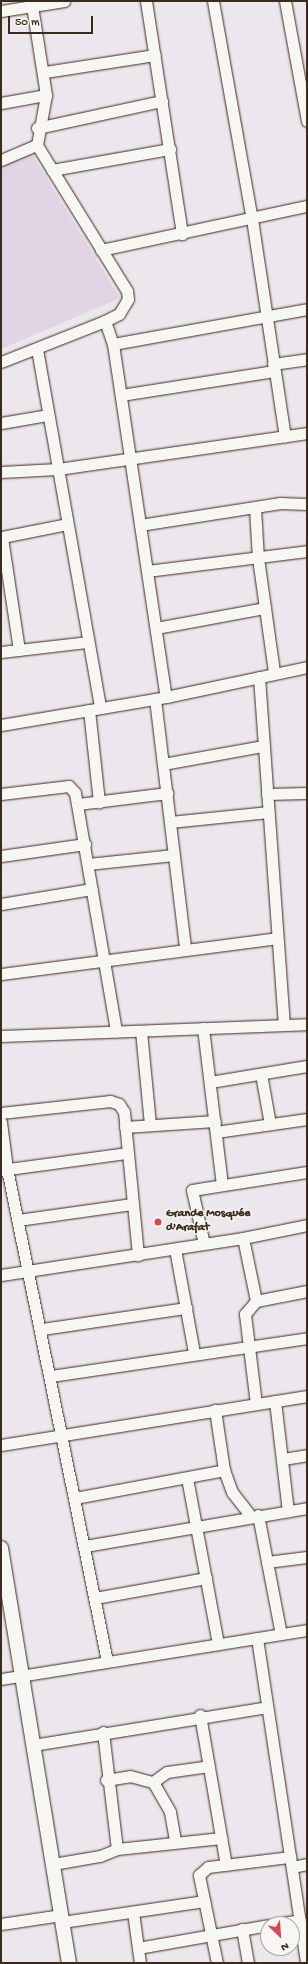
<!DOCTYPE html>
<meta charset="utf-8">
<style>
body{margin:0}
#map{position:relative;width:308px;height:1964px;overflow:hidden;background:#ece7ec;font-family:"Gochi Hand",sans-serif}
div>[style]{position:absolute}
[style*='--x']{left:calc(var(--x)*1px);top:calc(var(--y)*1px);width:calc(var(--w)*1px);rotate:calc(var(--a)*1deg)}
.built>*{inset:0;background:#e1d4e5}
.roads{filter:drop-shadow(0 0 1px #3b2a1e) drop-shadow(0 0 1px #3b2a1e)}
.minor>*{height:11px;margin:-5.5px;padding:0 5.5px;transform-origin:5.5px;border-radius:5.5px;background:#f6f6f2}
.tertiary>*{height:14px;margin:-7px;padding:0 7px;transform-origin:7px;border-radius:7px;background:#f6f6f2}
.dots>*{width:11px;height:11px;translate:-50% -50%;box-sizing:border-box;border:2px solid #f6f6f2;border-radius:50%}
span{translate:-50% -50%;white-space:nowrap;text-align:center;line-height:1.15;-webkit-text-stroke:3px #f6f6f2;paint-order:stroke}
.poi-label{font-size:12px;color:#3b2a1e;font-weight:700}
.left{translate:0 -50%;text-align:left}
.frame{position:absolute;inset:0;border:2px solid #3b2a1e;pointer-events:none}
.north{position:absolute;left:260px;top:1916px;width:40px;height:40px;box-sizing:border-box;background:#f6f6f2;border:1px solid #aba49d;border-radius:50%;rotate:155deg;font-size:11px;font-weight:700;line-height:16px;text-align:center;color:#3b2a1e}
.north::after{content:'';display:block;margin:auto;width:14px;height:18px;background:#d1495b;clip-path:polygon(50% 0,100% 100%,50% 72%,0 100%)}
.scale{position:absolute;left:8px;top:16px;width:85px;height:18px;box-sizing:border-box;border:2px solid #3b2a1e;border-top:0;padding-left:5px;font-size:12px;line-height:14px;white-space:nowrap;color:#3b2a1e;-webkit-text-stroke:3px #f6f6f2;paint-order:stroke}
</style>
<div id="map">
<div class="built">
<i style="clip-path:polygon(32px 154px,120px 298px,1px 349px,1px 166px)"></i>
</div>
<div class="roads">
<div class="minor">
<i style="--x:146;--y:1;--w:236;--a:81.2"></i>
<i style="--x:213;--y:1;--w:221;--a:79.9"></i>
<i style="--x:252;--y:219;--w:220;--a:81.4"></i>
<i style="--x:285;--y:1;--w:122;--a:79.6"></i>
<i style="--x:1;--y:11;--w:64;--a:-9"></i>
<i style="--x:45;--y:72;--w:111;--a:-8.8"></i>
<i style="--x:1;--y:103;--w:46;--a:-10.1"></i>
<i style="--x:37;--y:128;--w:128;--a:-12.2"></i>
<i style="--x:1;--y:160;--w:39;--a:-23"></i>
<i style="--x:52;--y:170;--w:120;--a:-10.1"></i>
<i style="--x:101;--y:250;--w:211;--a:-12.1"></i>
<i style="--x:105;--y:321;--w:24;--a:71"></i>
<i style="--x:113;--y:344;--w:357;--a:81.5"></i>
<i style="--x:113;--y:344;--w:197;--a:-10.2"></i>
<i style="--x:37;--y:349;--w:364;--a:80"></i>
<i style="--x:1;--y:362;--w:112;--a:-21.5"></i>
<i style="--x:105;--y:321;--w:16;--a:-27"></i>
<i style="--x:119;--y:314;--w:17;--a:-59"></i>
<i style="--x:128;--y:299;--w:8;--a:-97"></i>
<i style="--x:127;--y:291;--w:172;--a:-121.7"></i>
<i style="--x:37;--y:145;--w:51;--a:-79.8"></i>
<i style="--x:46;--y:95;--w:90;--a:-98.9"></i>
<i style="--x:273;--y:364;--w:34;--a:-8"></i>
<i style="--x:121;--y:395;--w:155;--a:-8.9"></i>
<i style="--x:1;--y:423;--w:48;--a:-9.7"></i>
<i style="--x:1;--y:472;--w:57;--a:-3"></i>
<i style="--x:58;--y:469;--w:252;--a:-8.2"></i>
<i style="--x:255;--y:508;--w:50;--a:86.6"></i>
<i style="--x:258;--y:558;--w:115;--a:82"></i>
<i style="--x:140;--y:525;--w:142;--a:-8.9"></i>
<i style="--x:280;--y:503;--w:27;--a:2"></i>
<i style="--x:147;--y:571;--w:161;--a:-7.1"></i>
<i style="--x:156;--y:628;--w:111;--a:-10.4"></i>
<i style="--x:19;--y:650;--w:114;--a:-98.6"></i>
<i style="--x:2;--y:537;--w:66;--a:-11.3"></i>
<i style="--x:1;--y:652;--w:88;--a:-6.6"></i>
<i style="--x:259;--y:677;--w:349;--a:85.9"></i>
<i style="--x:155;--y:699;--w:251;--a:83.1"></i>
<i style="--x:89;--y:710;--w:93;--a:83.8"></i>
<i style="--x:1;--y:725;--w:167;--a:-9.6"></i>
<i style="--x:166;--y:697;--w:144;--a:-12"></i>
<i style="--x:163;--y:764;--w:102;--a:-10.2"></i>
<i style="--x:1;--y:794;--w:68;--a:-6.7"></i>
<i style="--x:69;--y:786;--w:9;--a:49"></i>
<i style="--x:75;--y:793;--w:242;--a:80.2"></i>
<i style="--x:267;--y:794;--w:40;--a:-1.4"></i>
<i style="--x:78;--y:804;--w:90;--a:-7"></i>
<i style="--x:170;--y:822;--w:99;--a:-5.8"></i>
<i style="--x:1;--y:856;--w:85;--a:-8.1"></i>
<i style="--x:88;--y:864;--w:86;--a:-6"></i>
<i style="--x:1;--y:904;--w:92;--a:-9.4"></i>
<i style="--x:1;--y:974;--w:278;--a:-7.4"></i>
<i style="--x:203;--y:1028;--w:158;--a:83.1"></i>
<i style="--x:141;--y:1031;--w:94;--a:84.5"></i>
<i style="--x:1;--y:1036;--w:306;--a:-2.2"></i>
<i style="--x:261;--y:1074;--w:51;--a:79.8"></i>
<i style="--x:210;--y:1082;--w:98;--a:-9.4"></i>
<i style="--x:1;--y:1113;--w:110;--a:-6.3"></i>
<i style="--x:110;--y:1101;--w:9;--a:18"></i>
<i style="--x:119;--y:1104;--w:9;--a:58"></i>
<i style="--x:124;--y:1112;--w:144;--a:84.4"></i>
<i style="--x:1;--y:1122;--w:47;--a:82.7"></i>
<i style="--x:7;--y:1169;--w:502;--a:78.51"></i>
<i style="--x:125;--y:1127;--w:90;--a:-3.8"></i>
<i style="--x:216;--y:1132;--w:92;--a:-8.1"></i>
<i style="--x:1;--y:1170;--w:126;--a:-7.7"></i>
<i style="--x:18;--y:1220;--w:115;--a:-8"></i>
<i style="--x:243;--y:1238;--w:65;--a:-11.5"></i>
<i style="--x:204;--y:1244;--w:55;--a:-102.5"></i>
<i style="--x:192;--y:1190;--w:116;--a:-8.9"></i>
<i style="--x:175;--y:1249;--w:106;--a:79.6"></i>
<i style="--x:1;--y:1275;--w:245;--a:-8.7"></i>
<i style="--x:243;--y:1238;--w:64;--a:78.3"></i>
<i style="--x:42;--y:1329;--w:146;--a:-8.3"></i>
<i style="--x:51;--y:1376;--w:259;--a:-8.4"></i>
<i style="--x:275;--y:1401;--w:111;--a:83.3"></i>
<i style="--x:256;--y:1404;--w:91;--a:-97"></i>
<i style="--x:245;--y:1314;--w:17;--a:-50"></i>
<i style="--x:256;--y:1301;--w:52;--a:-11.1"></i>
<i style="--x:1;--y:1445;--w:310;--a:-9.1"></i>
<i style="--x:283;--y:1459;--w:24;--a:-9"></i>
<i style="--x:224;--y:1470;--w:23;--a:70"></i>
<i style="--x:232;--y:1492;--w:29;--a:52"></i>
<i style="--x:187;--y:1478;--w:169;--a:79.4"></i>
<i style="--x:75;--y:1498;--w:152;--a:-10.6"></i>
<i style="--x:224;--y:1470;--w:61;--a:-98.5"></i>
<i style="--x:258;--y:1515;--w:121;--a:79.1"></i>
<i style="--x:85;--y:1546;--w:225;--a:-9.7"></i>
<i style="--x:267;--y:1562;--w:40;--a:-7.1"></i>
<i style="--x:95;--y:1598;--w:113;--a:-10.2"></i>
<i style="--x:257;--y:1638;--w:329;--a:81.4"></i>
<i style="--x:1;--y:1679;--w:310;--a:-9.1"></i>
<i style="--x:200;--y:1715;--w:152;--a:80.2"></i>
<i style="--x:103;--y:1732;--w:118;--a:83.2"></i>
<i style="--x:33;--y:1745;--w:237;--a:-9.2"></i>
<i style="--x:106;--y:1780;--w:24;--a:-9"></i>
<i style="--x:130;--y:1776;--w:24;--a:15"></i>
<i style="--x:153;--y:1782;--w:34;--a:60"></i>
<i style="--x:170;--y:1812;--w:29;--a:80"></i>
<i style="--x:153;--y:1782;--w:17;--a:-36"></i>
<i style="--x:167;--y:1772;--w:42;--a:-8.1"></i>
<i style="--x:53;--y:1864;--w:48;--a:-9.7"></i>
<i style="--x:100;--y:1856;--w:18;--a:-22"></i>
<i style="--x:117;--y:1849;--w:105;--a:-6"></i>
<i style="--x:292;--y:1867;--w:15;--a:-11"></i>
<i style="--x:133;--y:1912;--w:51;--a:82.2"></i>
<i style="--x:62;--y:1922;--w:144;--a:-8.4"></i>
<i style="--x:1;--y:1924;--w:61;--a:-8.5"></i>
<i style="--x:276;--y:1924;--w:24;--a:-9"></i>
<i style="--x:242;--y:1929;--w:35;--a:80"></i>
<i style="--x:138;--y:1948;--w:132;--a:-10"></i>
<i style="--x:217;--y:1963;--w:90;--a:-101.6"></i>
<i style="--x:199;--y:1875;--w:12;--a:-42"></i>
<i style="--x:208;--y:1867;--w:83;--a:-7"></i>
</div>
<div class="tertiary">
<i style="--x:1;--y:1548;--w:421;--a:80.7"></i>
</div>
</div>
<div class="dots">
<i style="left:158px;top:1222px;background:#d1495b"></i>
</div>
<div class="poi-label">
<span class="left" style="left:166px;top:1222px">Grande Mosquée<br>d'Arafat</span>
</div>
<div class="frame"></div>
<div class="north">N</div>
<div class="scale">50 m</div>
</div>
